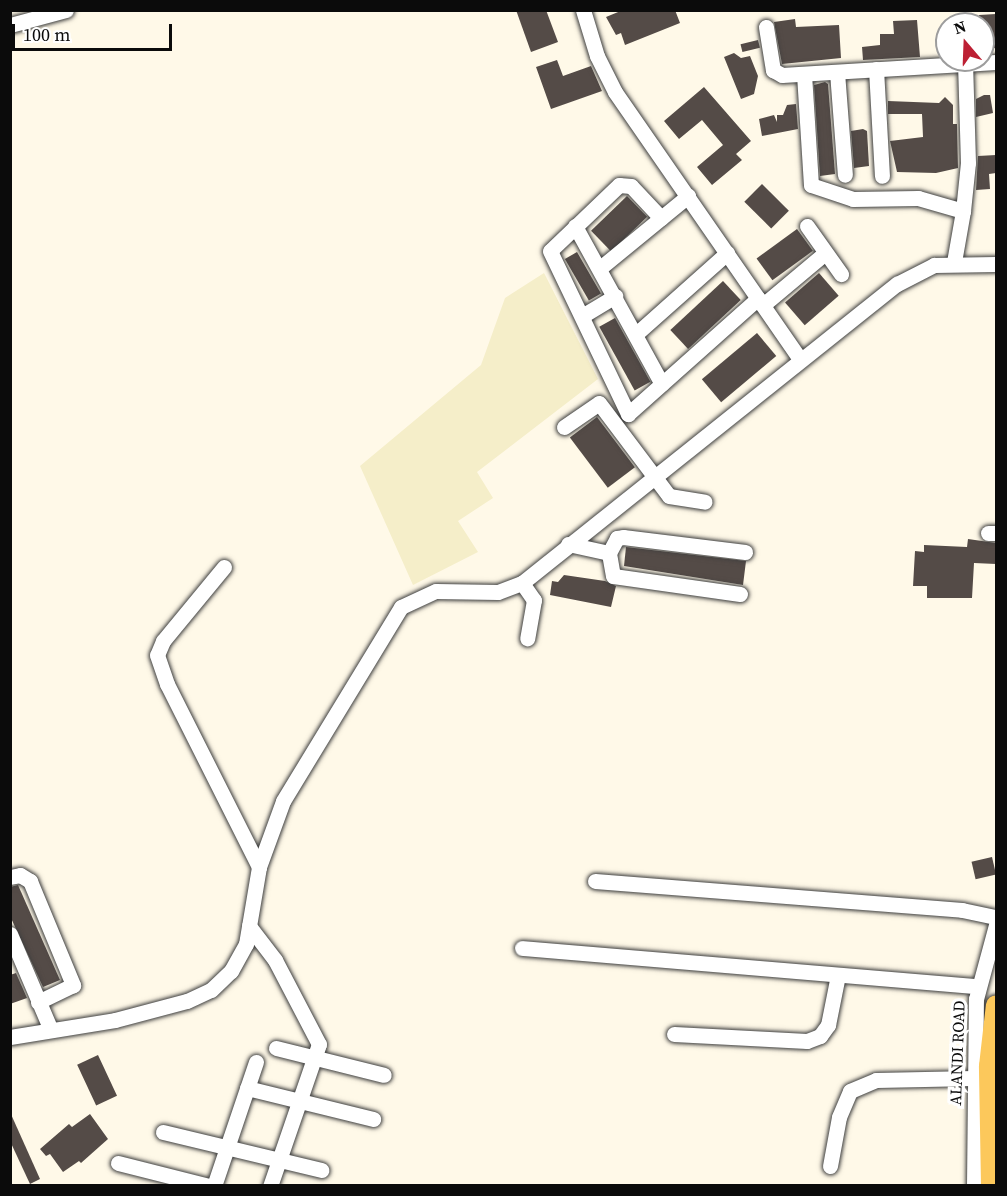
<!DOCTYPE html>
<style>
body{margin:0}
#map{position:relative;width:1007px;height:1196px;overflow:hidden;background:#fff9e8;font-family:"Source Serif 4",serif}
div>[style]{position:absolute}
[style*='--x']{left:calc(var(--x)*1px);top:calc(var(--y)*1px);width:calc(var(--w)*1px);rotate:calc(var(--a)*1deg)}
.farmland>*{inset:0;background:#f5eec9}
.building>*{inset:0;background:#544b47;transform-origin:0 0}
.roads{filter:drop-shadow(0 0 2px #3e3e3e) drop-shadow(0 0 2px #3e3e3e)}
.minor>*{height:15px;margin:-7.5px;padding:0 7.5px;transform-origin:7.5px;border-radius:7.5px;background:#fff}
.major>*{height:20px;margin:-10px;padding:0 10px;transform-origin:10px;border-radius:10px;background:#fcc85b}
span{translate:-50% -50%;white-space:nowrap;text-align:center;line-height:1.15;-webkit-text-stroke:6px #fff;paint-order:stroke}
.street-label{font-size:16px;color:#0b0b0b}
.frame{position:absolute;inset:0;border:12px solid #0b0b0b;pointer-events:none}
.north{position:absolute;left:935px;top:12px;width:60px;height:60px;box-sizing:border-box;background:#fff;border:2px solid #9d9d9d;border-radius:50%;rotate:341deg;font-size:16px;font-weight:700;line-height:24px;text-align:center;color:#0b0b0b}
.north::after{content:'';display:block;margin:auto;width:21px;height:27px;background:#bd2034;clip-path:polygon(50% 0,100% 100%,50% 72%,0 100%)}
.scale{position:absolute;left:12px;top:24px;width:160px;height:27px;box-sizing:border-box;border:3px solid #0b0b0b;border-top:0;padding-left:8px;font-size:18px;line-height:21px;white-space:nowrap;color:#0b0b0b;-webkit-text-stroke:4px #fff;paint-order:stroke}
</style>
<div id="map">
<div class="farmland">
<i style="clip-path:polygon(544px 273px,598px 379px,477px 472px,493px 498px,458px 521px,478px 552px,413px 585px,360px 466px,481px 365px,505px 298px)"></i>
</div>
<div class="building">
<i style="clip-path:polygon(516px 10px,546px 10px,558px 42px,531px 52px)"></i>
<i style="clip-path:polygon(623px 10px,675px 10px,680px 23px,625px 45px,621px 33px,616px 35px,606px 17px)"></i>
<i style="clip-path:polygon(996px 14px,996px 48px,983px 49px,979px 15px)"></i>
<i style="clip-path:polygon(795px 19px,796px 27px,839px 25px,841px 58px,782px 64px,774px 22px)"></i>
<i style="clip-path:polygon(917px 20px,920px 57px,863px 60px,862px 47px,880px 45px,880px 34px,894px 34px,893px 21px)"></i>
<i style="left:758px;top:40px;width:8px;height:18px;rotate:76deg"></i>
<i style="clip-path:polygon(734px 53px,741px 58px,750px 56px,758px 76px,754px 94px,741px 99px,724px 57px)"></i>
<i style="clip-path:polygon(557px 60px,563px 76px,591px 66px,602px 91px,551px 109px,536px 67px)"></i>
<i style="clip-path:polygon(825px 82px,828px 84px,835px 174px,820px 176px,814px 85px)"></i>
<i style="clip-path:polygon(704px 87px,751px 141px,736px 154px,742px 160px,712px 185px,697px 167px,723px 145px,702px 120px,679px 139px,664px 121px)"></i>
<i style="clip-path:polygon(984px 95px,990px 95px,993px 113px,976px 117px,976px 99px)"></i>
<i style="clip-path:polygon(945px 97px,953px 105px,953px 124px,957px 124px,958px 168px,936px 173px,897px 172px,890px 141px,923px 137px,922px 114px,888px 114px,888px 101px,939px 103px)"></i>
<i style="clip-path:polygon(796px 104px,798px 129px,762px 136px,759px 119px,774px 115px,777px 122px,777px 115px,783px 115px,787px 105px)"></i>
<i style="clip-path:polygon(863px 129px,867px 131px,869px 166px,854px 168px,851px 131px)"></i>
<i style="clip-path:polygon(996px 155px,996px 173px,989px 174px,990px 189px,976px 190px,978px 156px)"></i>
<i style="left:762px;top:184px;width:38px;height:25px;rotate:45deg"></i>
<i style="left:627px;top:196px;width:29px;height:50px;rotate:46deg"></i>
<i style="left:797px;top:229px;width:27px;height:50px;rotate:54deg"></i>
<i style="left:577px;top:252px;width:48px;height:14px;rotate:60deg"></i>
<i style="left:819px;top:273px;width:30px;height:45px;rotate:49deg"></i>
<i style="left:723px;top:281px;width:26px;height:72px;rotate:47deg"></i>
<i style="left:615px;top:318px;width:73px;height:18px;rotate:61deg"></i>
<i style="left:757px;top:333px;width:30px;height:72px;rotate:50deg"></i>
<i style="left:597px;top:417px;width:63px;height:34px;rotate:53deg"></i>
<i style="clip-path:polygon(968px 539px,996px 543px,996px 564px,974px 563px,972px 598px,927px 598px,927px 586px,913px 586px,915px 551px,924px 552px,924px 545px,967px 547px)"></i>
<i style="clip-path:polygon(626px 547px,746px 561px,743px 585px,624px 566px)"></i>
<i style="clip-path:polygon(564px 575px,605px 581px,616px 586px,611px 607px,550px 595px,552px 581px,558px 582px)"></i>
<i style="left:992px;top:857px;width:18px;height:21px;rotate:77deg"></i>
<i style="clip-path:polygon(18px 885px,60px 980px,43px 987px,10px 916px,10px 887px)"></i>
<i style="clip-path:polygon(16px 973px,27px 998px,10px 1004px,10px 975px)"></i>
<i style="left:98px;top:1055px;width:45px;height:23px;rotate:65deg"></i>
<i style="clip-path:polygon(10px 1112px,40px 1179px,30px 1184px,10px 1141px)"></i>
<i style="clip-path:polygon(90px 1114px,108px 1139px,81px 1163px,79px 1161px,63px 1172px,50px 1154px,46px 1156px,40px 1149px,69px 1124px,72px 1127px)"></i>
</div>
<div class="roads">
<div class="minor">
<i style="--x:583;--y:10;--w:48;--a:73.1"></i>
<i style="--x:597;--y:56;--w:40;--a:63.4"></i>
<i style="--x:615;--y:92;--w:325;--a:55.3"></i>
<i style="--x:10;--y:25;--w:58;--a:-15"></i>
<i style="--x:766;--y:27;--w:44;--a:80.8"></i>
<i style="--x:773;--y:70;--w:10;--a:29"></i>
<i style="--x:782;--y:75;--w:214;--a:-3.5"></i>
<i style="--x:876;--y:69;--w:107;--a:86.8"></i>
<i style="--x:837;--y:72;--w:103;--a:85.6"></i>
<i style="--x:804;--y:74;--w:111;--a:86.4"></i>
<i style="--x:811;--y:185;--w:44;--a:18.4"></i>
<i style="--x:853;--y:199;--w:65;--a:-0.9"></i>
<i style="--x:918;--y:198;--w:47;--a:16.1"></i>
<i style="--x:963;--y:211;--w:52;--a:100"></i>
<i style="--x:963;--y:211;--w:48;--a:-84.1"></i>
<i style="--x:968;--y:163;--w:100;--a:-91.7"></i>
<i style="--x:661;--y:218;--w:44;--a:-133.2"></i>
<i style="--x:631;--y:186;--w:12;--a:-175"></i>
<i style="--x:619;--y:185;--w:95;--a:136.3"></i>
<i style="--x:550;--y:251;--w:181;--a:64.4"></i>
<i style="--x:628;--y:414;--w:174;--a:-41.7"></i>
<i style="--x:575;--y:226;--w:180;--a:61.2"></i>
<i style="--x:807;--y:226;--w:59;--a:54.7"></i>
<i style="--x:600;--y:268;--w:114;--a:-39.3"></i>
<i style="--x:763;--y:305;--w:81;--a:-40"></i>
<i style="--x:582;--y:316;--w:39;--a:-31"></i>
<i style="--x:636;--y:334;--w:122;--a:-41.7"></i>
<i style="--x:564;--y:427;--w:42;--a:-34.4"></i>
<i style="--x:599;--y:403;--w:116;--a:53"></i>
<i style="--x:669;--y:496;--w:36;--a:9"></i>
<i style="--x:988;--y:533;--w:8;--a:0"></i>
<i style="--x:568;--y:544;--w:42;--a:12.4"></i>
<i style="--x:224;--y:567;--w:96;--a:129.5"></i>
<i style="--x:163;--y:641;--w:15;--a:113"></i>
<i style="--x:157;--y:655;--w:31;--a:71"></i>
<i style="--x:167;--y:684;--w:205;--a:63.3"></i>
<i style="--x:522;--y:583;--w:21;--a:55"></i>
<i style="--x:534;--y:600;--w:39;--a:100"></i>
<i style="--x:740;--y:594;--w:128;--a:-171.9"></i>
<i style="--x:613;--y:576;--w:23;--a:-100"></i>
<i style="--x:609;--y:553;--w:17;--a:-62"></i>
<i style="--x:617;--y:538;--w:6;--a:-9"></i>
<i style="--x:623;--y:537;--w:123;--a:7"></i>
<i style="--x:10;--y:877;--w:10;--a:-11"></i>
<i style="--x:20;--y:875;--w:12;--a:31"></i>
<i style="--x:30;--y:881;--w:113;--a:67.5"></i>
<i style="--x:73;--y:985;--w:39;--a:154"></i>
<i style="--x:595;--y:881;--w:368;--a:4.5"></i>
<i style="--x:962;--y:910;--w:35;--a:12"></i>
<i style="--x:249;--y:926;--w:43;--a:52.6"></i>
<i style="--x:275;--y:960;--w:95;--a:62.4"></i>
<i style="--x:319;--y:1044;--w:150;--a:109"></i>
<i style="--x:10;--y:934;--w:102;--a:66.9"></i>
<i style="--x:522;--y:948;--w:458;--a:4.8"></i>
<i style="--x:674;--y:1034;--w:133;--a:3"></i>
<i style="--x:807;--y:1041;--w:14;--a:-21"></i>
<i style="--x:820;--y:1036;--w:14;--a:-54"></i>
<i style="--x:828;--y:1025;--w:51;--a:-78.7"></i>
<i style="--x:10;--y:1037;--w:106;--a:-9.2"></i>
<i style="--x:115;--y:1020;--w:74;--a:-14.8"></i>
<i style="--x:187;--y:1001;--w:26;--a:-25"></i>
<i style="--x:211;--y:990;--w:28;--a:-44"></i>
<i style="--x:231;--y:971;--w:31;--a:-61"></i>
<i style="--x:246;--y:944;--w:78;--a:-80.4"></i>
<i style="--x:259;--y:867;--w:70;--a:-70"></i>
<i style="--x:283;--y:801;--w:227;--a:-58.7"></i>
<i style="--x:401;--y:607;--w:38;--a:-25"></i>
<i style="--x:436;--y:591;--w:62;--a:0.9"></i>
<i style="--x:498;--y:592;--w:26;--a:-21"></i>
<i style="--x:522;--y:583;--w:480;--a:-38.6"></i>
<i style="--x:897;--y:284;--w:42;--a:-27.2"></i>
<i style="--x:934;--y:265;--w:62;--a:-0.9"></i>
<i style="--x:276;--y:1048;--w:111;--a:14"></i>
<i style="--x:247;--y:1088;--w:130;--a:13.8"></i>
<i style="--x:163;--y:1132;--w:163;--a:13.5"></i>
<i style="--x:118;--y:1163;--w:94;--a:14.2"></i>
<i style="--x:830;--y:1166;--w:50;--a:-79.6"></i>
<i style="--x:839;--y:1117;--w:28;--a:-67"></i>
<i style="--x:850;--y:1091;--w:28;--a:-23"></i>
<i style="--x:876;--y:1080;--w:97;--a:-1.2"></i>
<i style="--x:214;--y:1186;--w:131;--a:-71.3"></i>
<i style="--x:974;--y:1186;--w:187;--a:-89.4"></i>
<i style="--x:976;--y:999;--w:77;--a:-74.9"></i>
</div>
<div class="major">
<i style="--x:991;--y:1186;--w:120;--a:-91"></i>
<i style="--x:989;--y:1066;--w:61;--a:-83.5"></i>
</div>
</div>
<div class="street-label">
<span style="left:957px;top:1053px;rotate:-88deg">ALANDI ROAD</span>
</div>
<div class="frame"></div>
<div class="north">N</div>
<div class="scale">100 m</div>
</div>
